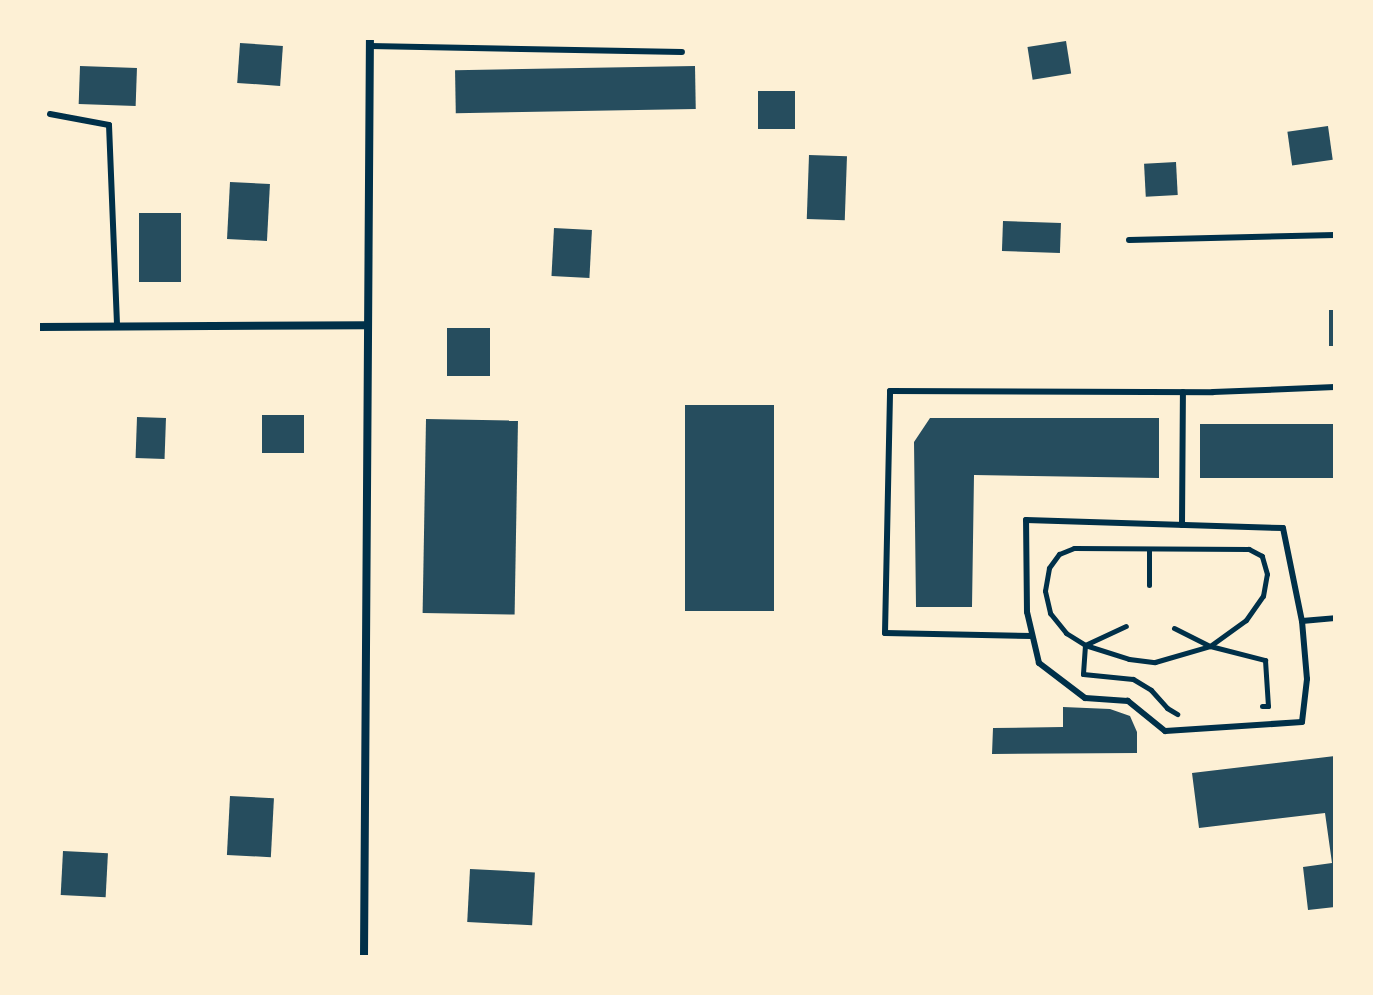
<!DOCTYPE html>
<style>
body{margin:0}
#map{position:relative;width:1373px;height:995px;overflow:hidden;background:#fdf0d5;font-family:"Exo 2",sans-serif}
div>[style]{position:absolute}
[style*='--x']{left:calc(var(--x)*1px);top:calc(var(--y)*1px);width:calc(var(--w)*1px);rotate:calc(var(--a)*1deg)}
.building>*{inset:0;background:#264d5e;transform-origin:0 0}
.path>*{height:5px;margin:-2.5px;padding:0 2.5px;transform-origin:2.5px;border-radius:2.5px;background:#003049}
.service>*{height:6px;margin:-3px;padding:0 3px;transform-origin:3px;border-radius:3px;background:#003049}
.minor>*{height:8px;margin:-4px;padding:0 4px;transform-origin:4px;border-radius:4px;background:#003049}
span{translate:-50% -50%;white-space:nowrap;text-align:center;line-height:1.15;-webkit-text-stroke:8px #fdf0d5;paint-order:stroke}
.frame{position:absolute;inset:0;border:40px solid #fdf0d5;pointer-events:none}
</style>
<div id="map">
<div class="building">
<i style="left:1066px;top:41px;width:33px;height:39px;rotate:81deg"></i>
<i style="left:240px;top:43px;width:43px;height:40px;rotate:4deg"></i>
<i style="left:80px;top:66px;width:57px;height:38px;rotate:2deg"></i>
<i style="left:695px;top:66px;width:43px;height:240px;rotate:89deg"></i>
<i style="left:758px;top:91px;width:37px;height:38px"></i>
<i style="left:1328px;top:126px;width:34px;height:41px;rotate:82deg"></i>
<i style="left:809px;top:155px;width:38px;height:64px;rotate:2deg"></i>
<i style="left:1176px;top:162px;width:33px;height:32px;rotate:87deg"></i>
<i style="left:230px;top:182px;width:40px;height:57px;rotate:3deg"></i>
<i style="left:139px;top:213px;width:42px;height:69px"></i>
<i style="left:1003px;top:221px;width:58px;height:30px;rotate:2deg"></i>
<i style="left:554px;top:228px;width:38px;height:48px;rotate:3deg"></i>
<i style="left:1329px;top:310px;width:6px;height:36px"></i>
<i style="left:490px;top:328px;width:48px;height:43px;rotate:90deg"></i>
<i style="left:685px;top:405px;width:89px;height:206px"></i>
<i style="left:262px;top:415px;width:42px;height:38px"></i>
<i style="left:137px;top:417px;width:29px;height:41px;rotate:2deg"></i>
<i style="clip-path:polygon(930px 418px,1159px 418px,1159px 478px,974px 475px,972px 607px,916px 607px,914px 442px)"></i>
<i style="left:426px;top:419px;width:92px;height:194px;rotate:1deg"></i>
<i style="left:1335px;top:424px;width:54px;height:135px;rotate:90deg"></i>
<i style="clip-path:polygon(1063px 707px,1110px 709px,1130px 716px,1137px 732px,1137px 753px,992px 754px,993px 728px,1063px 727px)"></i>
<i style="clip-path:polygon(1335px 756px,1335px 907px,1308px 910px,1303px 867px,1332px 863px,1325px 813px,1199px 828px,1192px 773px)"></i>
<i style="left:230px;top:796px;width:44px;height:59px;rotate:3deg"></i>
<i style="left:63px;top:851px;width:45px;height:44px;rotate:3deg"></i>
<i style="left:470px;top:869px;width:65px;height:53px;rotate:3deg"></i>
</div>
<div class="path">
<i style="--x:1149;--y:550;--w:35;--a:90"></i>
<i style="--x:1174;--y:628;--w:40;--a:26.6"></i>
<i style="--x:1210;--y:646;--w:57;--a:14.3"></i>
<i style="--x:1265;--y:660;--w:46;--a:86.3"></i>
<i style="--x:1268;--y:706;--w:6;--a:180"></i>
<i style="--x:1085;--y:645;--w:46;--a:17.7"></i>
<i style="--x:1129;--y:659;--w:26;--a:7"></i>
<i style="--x:1155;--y:662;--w:57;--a:-16.2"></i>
<i style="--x:1210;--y:646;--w:44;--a:-35.8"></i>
<i style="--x:1246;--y:620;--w:29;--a:-55"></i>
<i style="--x:1263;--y:596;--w:22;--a:-80"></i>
<i style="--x:1267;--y:574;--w:19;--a:-106"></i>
<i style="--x:1262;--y:556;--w:15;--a:-152"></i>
<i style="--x:1249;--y:549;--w:175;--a:-179.7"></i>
<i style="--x:1074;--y:548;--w:16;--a:158"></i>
<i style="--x:1059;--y:554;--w:17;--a:126"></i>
<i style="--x:1049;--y:568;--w:23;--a:100"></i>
<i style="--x:1045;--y:591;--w:23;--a:77"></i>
<i style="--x:1050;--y:613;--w:26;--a:51"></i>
<i style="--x:1066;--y:633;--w:22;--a:32"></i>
<i style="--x:1085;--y:645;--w:29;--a:94"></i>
<i style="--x:1083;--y:674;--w:50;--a:5.7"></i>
<i style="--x:1133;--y:679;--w:21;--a:31"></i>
<i style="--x:1151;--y:690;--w:24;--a:48"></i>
<i style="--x:1167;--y:708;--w:12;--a:31"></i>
<i style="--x:1085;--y:645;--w:45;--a:-24.9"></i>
</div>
<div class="service">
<i style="--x:370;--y:46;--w:312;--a:1.1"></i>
<i style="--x:50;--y:114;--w:60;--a:10.6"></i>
<i style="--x:109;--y:125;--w:201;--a:87.7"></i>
<i style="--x:1129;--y:240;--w:206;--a:-1.4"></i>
<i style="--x:1026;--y:520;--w:257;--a:1.8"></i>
<i style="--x:1283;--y:528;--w:95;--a:78.5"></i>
<i style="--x:1302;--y:621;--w:58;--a:85.1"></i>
<i style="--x:1307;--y:679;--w:43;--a:96.6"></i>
<i style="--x:1302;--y:722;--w:137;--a:176.2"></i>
<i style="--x:1165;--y:731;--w:48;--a:-141"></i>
<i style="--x:1128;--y:701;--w:43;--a:-176"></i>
<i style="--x:1085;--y:698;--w:58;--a:-142.7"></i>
<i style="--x:1039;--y:663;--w:52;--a:-103.2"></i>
<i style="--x:1027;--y:612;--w:92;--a:-90.6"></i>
<i style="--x:1182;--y:525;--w:133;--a:-89.6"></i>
<i style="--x:1302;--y:621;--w:33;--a:-5"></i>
<i style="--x:1032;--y:636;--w:147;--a:-178.8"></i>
<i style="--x:885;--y:633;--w:242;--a:-88.8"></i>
<i style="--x:890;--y:391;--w:323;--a:0.2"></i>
<i style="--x:1213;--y:392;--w:122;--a:-2.3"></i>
</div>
<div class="minor">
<i style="--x:38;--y:327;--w:329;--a:-0.3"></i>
<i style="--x:364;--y:957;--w:919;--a:-89.63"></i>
</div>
<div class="frame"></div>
</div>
